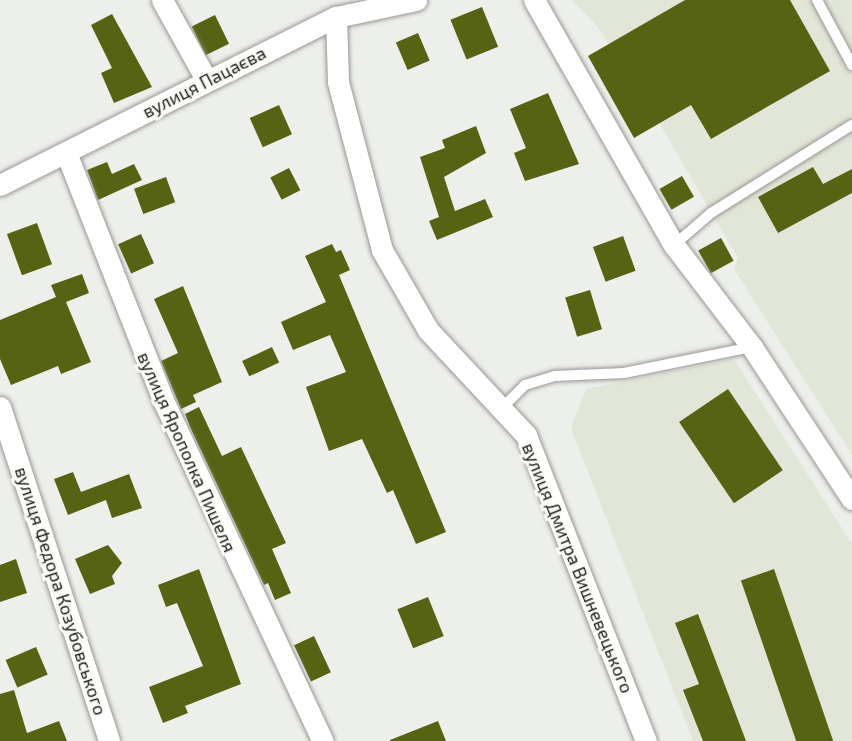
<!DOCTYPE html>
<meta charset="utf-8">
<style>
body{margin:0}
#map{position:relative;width:852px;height:741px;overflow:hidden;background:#edefea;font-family:"Exo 2",sans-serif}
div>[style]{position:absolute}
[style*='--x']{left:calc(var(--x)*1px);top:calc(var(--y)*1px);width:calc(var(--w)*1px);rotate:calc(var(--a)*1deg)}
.built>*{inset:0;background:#e2e6d9}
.building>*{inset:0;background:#556313;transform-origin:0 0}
.roads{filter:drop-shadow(0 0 2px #979894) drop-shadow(0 0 2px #979894)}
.service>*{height:10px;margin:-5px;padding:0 5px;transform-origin:5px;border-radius:5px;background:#fff}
.minor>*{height:21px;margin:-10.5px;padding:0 10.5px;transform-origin:10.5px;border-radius:10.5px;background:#fff}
span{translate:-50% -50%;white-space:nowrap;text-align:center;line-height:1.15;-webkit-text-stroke:6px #fbfcf7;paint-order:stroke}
.street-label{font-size:18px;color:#1c1d1b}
</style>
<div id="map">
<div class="built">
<i style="clip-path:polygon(571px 0,852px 0,852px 455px,734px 269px,738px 258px,654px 114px,597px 26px)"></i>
<i style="clip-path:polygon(734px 359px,852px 544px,852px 741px,693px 741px,571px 428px,586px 389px)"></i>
</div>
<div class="building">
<i style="clip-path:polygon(685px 0,790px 0,830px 71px,711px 139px,691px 105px,634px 138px,588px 56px)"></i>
<i style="left:482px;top:7px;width:43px;height:34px;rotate:68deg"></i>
<i style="clip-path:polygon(112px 14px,152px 87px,114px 103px,101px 73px,112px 68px,91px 25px)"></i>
<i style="left:215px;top:15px;width:32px;height:26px;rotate:64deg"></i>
<i style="left:418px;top:33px;width:30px;height:24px;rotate:67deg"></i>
<i style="clip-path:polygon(548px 93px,579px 164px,525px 181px,514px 153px,526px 148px,510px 109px)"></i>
<i style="left:279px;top:105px;width:32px;height:32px;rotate:66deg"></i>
<i style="clip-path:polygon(476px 126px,486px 153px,444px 177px,455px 211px,485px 199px,493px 217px,437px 240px,429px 221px,439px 217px,420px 157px,445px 148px,442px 140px)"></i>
<i style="clip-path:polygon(107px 162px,112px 174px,134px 164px,142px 180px,98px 200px,87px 170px)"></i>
<i style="clip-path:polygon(813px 167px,823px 184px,852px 169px,852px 193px,778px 233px,758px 197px)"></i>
<i style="left:289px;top:168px;width:25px;height:21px;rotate:63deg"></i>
<i style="left:682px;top:176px;width:24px;height:26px;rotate:60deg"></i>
<i style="left:166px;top:177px;width:27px;height:34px;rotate:70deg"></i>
<i style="left:37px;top:223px;width:44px;height:32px;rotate:70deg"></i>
<i style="left:141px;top:234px;width:32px;height:25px;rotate:66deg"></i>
<i style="left:623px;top:236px;width:37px;height:32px;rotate:70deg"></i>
<i style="left:721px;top:238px;width:26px;height:26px;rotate:61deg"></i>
<i style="clip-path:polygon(332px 244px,336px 252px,341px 250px,350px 270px,339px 275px,446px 532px,416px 544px,393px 490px,387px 493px,362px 439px,329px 451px,306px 387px,346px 372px,330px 335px,293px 350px,281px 322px,326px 302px,305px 256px)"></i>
<i style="clip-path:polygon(82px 274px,89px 293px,66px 302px,91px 362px,61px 374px,58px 366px,11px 385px,0 359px,0 320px,56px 297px,51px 285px)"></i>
<i style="clip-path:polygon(183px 286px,222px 382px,193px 395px,196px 402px,181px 409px,161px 361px,178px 353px,154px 299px)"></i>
<i style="left:590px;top:290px;width:41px;height:26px;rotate:73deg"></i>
<i style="left:272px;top:347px;width:17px;height:33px;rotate:65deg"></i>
<i style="left:728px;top:389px;width:98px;height:59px;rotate:56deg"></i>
<i style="clip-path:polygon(199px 407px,222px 456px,241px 447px,286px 543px,272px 549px,291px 593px,275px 600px,268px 583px,264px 585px,190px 427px,185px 414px)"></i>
<i style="clip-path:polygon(73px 472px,81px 492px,129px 474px,142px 508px,112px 518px,106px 500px,68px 515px,54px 479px)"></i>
<i style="clip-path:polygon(108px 545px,122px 563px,112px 576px,115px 584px,90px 594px,75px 559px)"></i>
<i style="clip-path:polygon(16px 559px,27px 593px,0 602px,0 565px)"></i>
<i style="clip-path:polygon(199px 569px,241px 684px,185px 706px,188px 713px,163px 723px,149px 687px,203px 666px,177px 603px,166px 607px,158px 585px)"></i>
<i style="left:774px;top:569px;width:182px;height:35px;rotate:71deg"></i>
<i style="left:428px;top:597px;width:42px;height:33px;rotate:68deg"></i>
<i style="clip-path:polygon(698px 614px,746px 741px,703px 741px,683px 690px,699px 684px,675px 623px)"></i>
<i style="left:314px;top:636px;width:40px;height:22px;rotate:65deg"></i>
<i style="left:36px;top:647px;width:30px;height:33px;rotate:67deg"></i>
<i style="clip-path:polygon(14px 690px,27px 733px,59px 721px,67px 741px,0 741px,0 694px)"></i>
<i style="clip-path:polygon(438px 721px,446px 741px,390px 741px,390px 740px)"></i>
</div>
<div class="roads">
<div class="service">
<i style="--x:817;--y:0;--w:74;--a:61.7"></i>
<i style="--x:674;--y:245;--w:49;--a:-40.9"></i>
<i style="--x:711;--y:213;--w:166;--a:-32"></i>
<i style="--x:504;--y:406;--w:30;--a:-45"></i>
<i style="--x:525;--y:385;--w:31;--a:-17"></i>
<i style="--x:555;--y:376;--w:69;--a:-2.5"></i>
<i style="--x:624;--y:373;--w:131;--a:-11.5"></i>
</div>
<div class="minor">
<i style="--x:162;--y:0;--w:90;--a:60.9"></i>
<i style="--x:534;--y:0;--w:282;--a:60.3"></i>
<i style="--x:674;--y:245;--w:128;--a:52.6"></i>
<i style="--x:752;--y:347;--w:182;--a:56.7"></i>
<i style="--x:336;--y:17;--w:65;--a:88.2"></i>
<i style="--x:338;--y:82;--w:174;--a:75.3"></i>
<i style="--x:382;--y:250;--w:92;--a:60.1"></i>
<i style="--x:428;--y:330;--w:144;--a:47"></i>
<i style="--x:526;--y:435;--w:329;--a:68.6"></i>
<i style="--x:67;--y:155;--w:261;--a:68.6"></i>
<i style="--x:162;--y:398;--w:379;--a:64.9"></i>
<i style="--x:0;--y:185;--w:376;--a:-26.6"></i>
<i style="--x:336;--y:17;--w:82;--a:-12"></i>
<i style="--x:0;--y:407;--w:351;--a:71.9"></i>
</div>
</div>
<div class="street-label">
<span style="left:204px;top:82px;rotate:-27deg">вулиця Пацаєва</span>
<span style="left:187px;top:452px;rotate:66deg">вулиця Ярополка Пишеля</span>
<span style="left:578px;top:568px;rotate:68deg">вулиця Дмитра Вишневецького</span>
<span style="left:61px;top:591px;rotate:72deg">вулиця Федора Козубовського</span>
</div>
</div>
